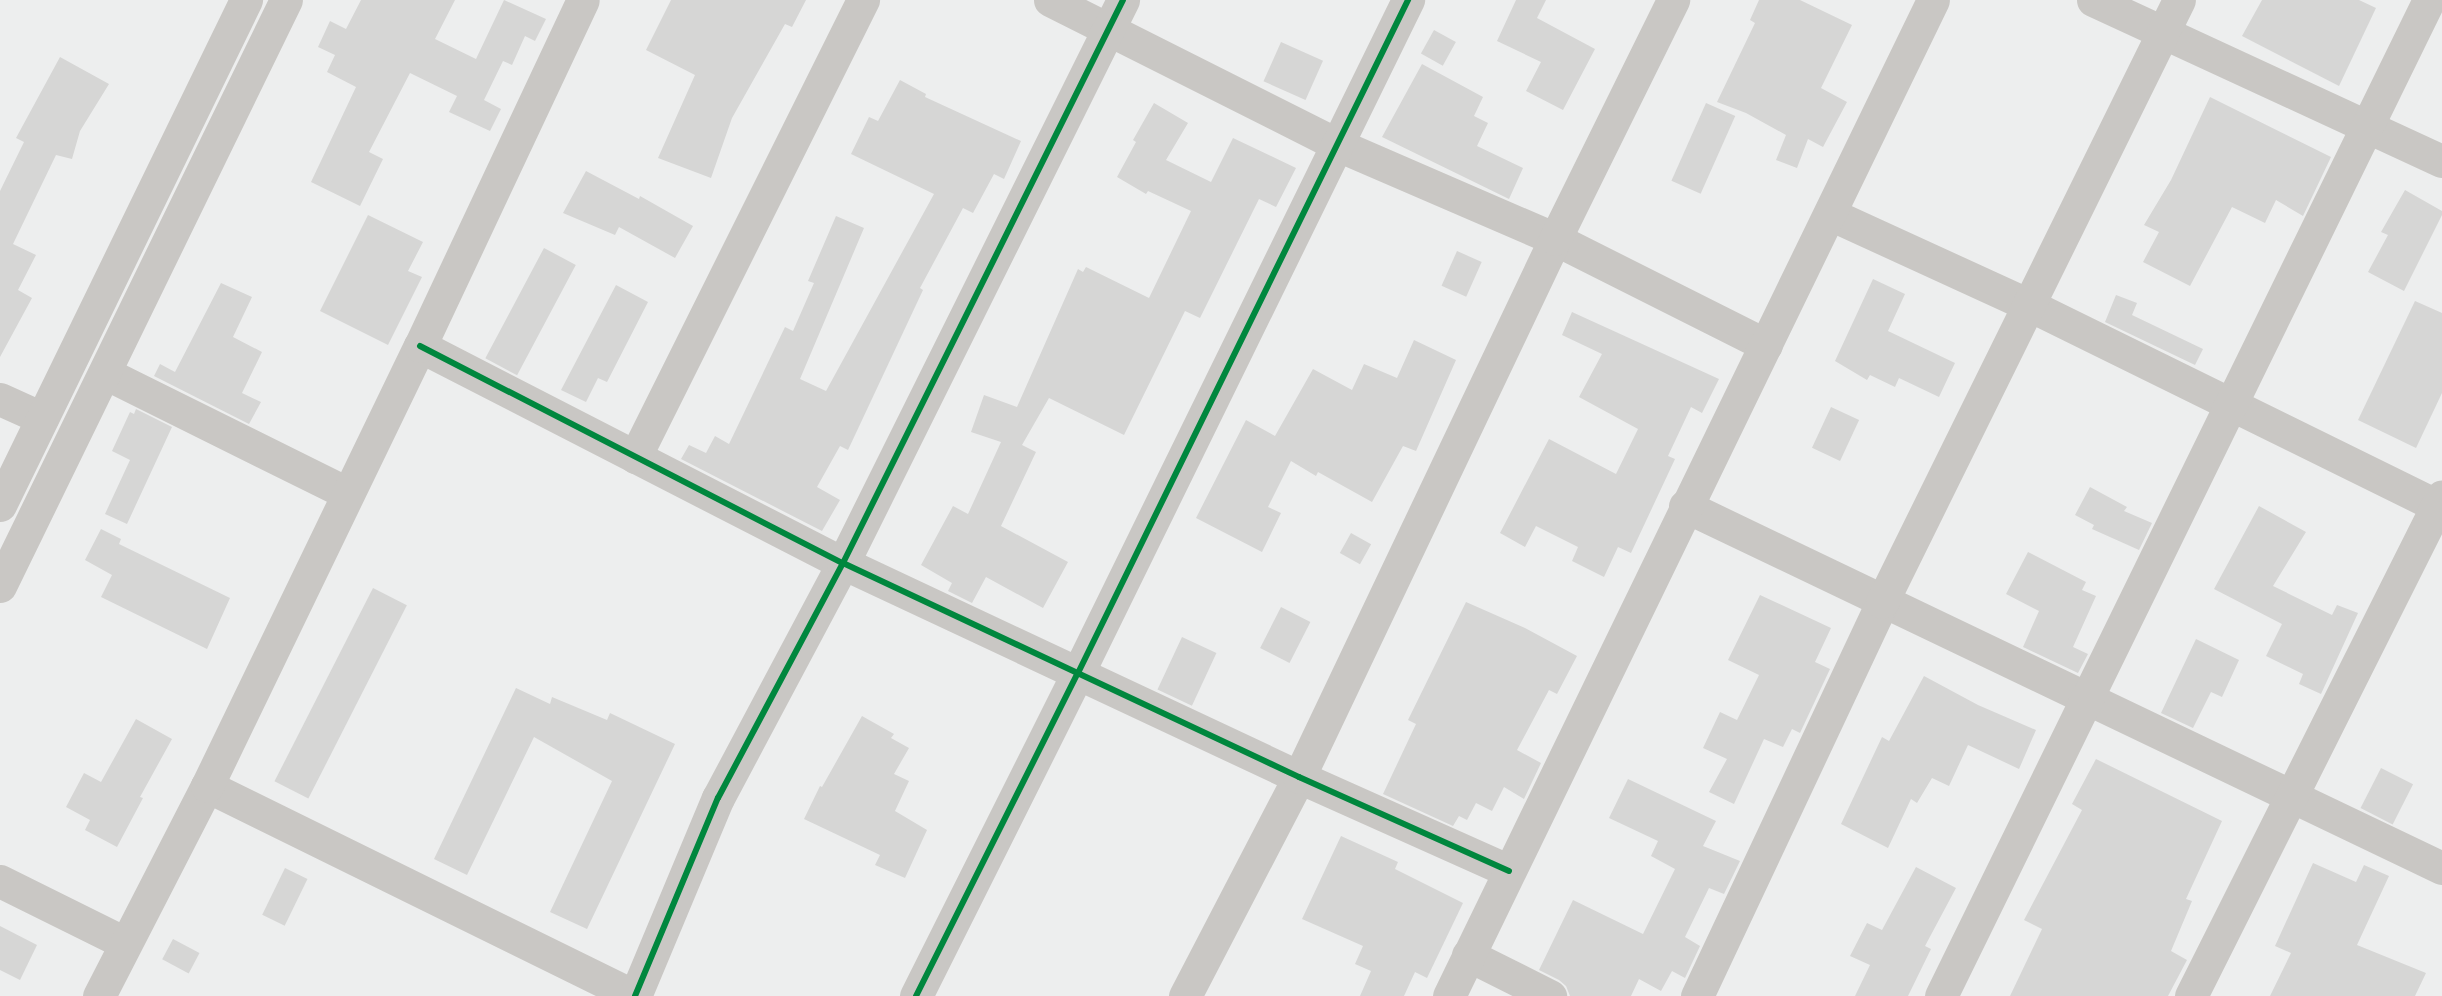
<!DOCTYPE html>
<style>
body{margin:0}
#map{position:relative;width:2442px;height:996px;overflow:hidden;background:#edeeee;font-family:"Noto Sans",sans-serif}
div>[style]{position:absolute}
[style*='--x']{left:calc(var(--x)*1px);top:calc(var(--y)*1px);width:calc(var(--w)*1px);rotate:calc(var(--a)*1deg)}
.building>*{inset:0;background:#d6d6d5;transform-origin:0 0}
.minor>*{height:33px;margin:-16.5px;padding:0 16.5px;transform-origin:16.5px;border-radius:16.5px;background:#c9c7c4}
.cycleway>*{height:6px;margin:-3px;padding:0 3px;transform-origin:3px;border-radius:3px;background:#00873e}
span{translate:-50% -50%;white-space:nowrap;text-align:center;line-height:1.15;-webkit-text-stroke:6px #fff;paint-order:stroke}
</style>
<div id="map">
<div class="building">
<i style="clip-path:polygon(361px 0,455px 0,435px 39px,476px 59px,504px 0,546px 19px,535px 41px,525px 36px,512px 65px,503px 61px,484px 100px,501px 109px,490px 131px,449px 112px,457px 96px,410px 73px,369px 152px,383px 159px,360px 206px,311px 182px,356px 87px,327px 72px,335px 55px,318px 47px,330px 21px,346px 29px)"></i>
<i style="clip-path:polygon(671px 0,806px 0,792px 27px,785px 24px,732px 118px,711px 178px,658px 158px,695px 75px,646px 50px)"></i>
<i style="clip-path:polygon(1516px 0,1546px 0,1537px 18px,1595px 49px,1563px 110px,1526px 91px,1541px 62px,1497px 41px)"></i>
<i style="clip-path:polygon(1759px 0,1800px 0,1852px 25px,1821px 88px,1847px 102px,1823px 147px,1808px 139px,1797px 168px,1776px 160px,1786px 135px,1746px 113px,1717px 102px,1755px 23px,1750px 20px)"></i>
<i style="clip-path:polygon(2262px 0,2359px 0,2376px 8px,2339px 86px,2242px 36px)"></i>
<i style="left:1434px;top:30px;width:25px;height:27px;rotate:29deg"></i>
<i style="left:1281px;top:42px;width:46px;height:43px;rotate:24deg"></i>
<i style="clip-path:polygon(60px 57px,109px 84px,80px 131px,72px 159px,56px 155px,13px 244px,36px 255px,18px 290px,32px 298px,0 357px,0 191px,24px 142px,16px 138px)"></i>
<i style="clip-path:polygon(1422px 64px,1483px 97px,1474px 116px,1488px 123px,1477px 146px,1523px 168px,1509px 199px,1382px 137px)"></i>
<i style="clip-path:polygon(900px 80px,926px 94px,925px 97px,1021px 141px,1004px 179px,994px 174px,973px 213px,963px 208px,920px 288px,923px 290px,848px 450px,840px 446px,817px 487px,840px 500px,822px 531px,681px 459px,689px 445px,706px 453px,715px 436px,729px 444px,785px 327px,793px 331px,814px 283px,808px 281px,836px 216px,864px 228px,800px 379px,826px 391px,934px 194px,851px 154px,869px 117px,878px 121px)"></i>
<i style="clip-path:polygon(2210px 97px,2331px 157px,2303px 216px,2276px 200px,2265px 223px,2232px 207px,2190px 286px,2143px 262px,2159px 232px,2144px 225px,2171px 180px)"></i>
<i style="clip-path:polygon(1154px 103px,1188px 123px,1166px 160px,1211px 182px,1233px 138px,1296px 168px,1276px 207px,1259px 199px,1200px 318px,1185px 311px,1124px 435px,1049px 398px,1022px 445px,1036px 452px,1001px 526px,1068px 562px,1043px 608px,986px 577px,972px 603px,948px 591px,952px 583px,921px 565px,953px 506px,968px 514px,1001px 442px,971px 432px,984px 395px,1017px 407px,1078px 269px,1083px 272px,1086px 267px,1149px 298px,1191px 211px,1148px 191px,1146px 194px,1117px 177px,1136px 142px,1133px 140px)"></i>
<i style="left:1706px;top:103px;width:32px;height:85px;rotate:24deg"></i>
<i style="clip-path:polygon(586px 171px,639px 199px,640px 196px,693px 226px,675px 258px,619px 227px,615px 235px,563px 213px)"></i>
<i style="clip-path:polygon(2405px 190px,2442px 211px,2442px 215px,2404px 291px,2368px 272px,2388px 235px,2381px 232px)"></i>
<i style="clip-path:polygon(368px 215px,423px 242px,408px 271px,422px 277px,388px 345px,320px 311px)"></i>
<i style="left:544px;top:248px;width:36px;height:125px;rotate:28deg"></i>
<i style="left:1457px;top:251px;width:27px;height:38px;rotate:24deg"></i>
<i style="clip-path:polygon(1873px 279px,1905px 294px,1888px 331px,1955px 363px,1939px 397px,1899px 378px,1895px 387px,1870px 375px,1867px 380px,1835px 361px)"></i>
<i style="clip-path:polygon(221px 283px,252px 297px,233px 337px,262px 352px,242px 393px,261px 402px,249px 424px,154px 376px,160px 364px,175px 372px)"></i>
<i style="clip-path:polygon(616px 285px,648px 302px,607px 382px,598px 378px,586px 402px,561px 390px)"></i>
<i style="clip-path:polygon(2116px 295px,2137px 303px,2132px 315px,2203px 349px,2195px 365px,2105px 322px)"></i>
<i style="clip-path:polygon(2415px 301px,2442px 313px,2442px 393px,2416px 448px,2358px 420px)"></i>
<i style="clip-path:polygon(1572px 312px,1719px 379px,1702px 413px,1691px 407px,1668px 456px,1675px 459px,1631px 553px,1618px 547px,1604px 577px,1572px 561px,1578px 547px,1536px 526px,1525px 547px,1500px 533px,1549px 439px,1616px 474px,1638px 429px,1579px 397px,1602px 354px,1562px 335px)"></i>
<i style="clip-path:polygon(1414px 340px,1456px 360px,1416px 451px,1403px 446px,1372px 502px,1318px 472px,1316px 476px,1291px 461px,1268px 507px,1281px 513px,1262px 552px,1196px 518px,1246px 420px,1275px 436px,1313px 369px,1352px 390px,1364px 364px,1397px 378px)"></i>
<i style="left:1831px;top:407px;width:31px;height:45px;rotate:25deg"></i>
<i style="clip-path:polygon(136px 409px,172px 427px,127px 524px,105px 514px,130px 460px,112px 451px,130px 412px,134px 414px)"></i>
<i style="clip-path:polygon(2090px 487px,2127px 507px,2124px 511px,2152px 523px,2139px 550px,2092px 529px,2094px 525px,2075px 515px)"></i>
<i style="clip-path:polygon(2259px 506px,2306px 532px,2273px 586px,2332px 615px,2337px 605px,2358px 613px,2321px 694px,2299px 684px,2303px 674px,2266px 656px,2282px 624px,2214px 589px)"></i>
<i style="clip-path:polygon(101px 529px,121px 539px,119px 544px,230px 598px,207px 649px,101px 597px,112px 575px,85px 560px)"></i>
<i style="left:1351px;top:533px;width:23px;height:23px;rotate:29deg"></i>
<i style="clip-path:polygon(2028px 552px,2086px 582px,2082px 590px,2096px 596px,2073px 647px,2088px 654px,2078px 673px,2023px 647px,2039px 611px,2006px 594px)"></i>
<i style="left:373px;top:588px;width:38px;height:217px;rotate:27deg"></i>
<i style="clip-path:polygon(1760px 595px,1831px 628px,1815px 662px,1830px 669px,1800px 733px,1792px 729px,1783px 747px,1764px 739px,1734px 804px,1709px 792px,1727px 759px,1703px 748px,1720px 712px,1737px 720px,1759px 675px,1728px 660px)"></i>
<i style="clip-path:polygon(1466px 602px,1525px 628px,1577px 656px,1557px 694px,1549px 690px,1517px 750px,1541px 763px,1524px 799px,1504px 787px,1492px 811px,1476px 803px,1467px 820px,1459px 816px,1453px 826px,1383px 794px,1416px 724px,1408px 720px)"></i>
<i style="left:1281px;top:607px;width:33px;height:46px;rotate:27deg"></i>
<i style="left:1182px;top:637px;width:38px;height:58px;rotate:25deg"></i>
<i style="clip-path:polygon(2196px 639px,2239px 660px,2222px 697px,2211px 692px,2193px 728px,2161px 713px)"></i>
<i style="clip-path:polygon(1924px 676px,1978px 705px,2036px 730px,2019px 769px,1968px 745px,1949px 786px,1932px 778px,1917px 803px,1911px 799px,1888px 848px,1841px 824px,1882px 737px,1889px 741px)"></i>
<i style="clip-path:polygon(516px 688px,550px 704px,552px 697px,607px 720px,610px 713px,675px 744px,587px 929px,550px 912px,612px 781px,534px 737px,467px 875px,434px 859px)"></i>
<i style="clip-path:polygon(862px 716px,894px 734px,891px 738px,909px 748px,894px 774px,909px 781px,895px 811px,927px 830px,905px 878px,875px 865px,880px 855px,804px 819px,820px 786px,822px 787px)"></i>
<i style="clip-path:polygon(136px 719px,172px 739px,140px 797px,143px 798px,117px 847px,85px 830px,90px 820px,66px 807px,84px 773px,101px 782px)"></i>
<i style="clip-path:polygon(2096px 759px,2222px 821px,2186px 899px,2192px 901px,2171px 951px,2187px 960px,2168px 996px,2010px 996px,2042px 929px,2024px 920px,2082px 810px,2072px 804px)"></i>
<i style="left:2381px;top:768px;width:36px;height:45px;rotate:27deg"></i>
<i style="clip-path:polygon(1628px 779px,1716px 821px,1703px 846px,1740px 861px,1724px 894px,1709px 888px,1685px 937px,1700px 946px,1685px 978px,1672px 971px,1661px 991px,1639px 979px,1631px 996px,1570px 996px,1566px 986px,1559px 980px,1539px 970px,1573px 900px,1643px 934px,1675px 869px,1651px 856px,1658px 841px,1609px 818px)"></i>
<i style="clip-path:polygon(1341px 836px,1398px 862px,1395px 869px,1463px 903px,1427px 978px,1415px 972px,1404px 996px,1360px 996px,1371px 971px,1355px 964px,1363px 946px,1302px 919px)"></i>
<i style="clip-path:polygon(2313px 863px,2356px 882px,2364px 865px,2389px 876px,2357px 945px,2426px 973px,2415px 996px,2270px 996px,2291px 953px,2275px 946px)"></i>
<i style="clip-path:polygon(1916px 867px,1956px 888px,1925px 946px,1931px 949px,1908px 996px,1855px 996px,1870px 965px,1850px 956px,1867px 923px,1882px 930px)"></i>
<i style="left:285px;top:868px;width:25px;height:52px;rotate:26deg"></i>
<i style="clip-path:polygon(0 926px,37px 945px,20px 980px,0 970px)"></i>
<i style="left:173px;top:939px;width:30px;height:23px;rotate:28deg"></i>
</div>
<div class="minor">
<i style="--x:1050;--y:0;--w:322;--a:26.7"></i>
<i style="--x:1338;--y:145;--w:236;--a:23.4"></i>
<i style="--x:1555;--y:239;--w:236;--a:26.7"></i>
<i style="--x:2093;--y:0;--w:384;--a:24.8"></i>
<i style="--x:1830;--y:214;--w:219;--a:24.6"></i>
<i style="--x:2029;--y:305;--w:460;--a:26.2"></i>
<i style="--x:420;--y:346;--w:475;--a:27.2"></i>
<i style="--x:843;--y:563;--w:504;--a:25.14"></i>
<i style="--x:1299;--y:777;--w:230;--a:24.1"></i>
<i style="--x:105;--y:373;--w:270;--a:26.4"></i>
<i style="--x:0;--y:399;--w:46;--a:24.3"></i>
<i style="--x:635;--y:457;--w:511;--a:-63.49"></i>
<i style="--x:0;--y:505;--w:562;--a:-64.03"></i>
<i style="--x:1685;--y:506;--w:839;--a:25.56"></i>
<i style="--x:0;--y:586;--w:652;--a:-63.99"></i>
<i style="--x:207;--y:786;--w:476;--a:26.2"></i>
<i style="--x:0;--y:881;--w:140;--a:26.4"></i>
<i style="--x:1468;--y:955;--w:92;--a:26.6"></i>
<i style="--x:99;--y:996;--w:236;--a:-62.8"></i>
<i style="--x:207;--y:786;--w:489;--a:-64.2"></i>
<i style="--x:420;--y:346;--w:382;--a:-64.8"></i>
<i style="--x:635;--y:996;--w:215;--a:-67.3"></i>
<i style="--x:718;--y:798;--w:266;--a:-62"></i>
<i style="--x:843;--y:563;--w:629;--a:-63.56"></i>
<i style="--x:916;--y:996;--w:361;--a:-63.4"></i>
<i style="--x:1078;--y:673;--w:750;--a:-63.88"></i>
<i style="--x:1185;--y:996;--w:247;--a:-62.5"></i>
<i style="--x:1299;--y:777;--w:596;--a:-64.55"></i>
<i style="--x:1555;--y:239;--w:267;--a:-63.7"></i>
<i style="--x:1449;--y:996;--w:1107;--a:-64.08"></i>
<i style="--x:1697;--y:996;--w:435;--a:-64.8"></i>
<i style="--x:1882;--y:602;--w:671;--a:-63.74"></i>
<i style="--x:1941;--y:996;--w:1109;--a:-63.9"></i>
<i style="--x:2191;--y:996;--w:559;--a:-63.34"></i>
</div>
<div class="cycleway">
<i style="--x:420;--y:346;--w:475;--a:27.2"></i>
<i style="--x:843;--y:563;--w:504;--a:25.14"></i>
<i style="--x:1299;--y:777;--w:230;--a:24.1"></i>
<i style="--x:635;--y:996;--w:215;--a:-67.3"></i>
<i style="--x:718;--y:798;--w:266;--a:-62"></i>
<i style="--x:843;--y:563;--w:629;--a:-63.56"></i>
<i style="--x:916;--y:996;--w:361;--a:-63.4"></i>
<i style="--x:1078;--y:673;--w:750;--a:-63.88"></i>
</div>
</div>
